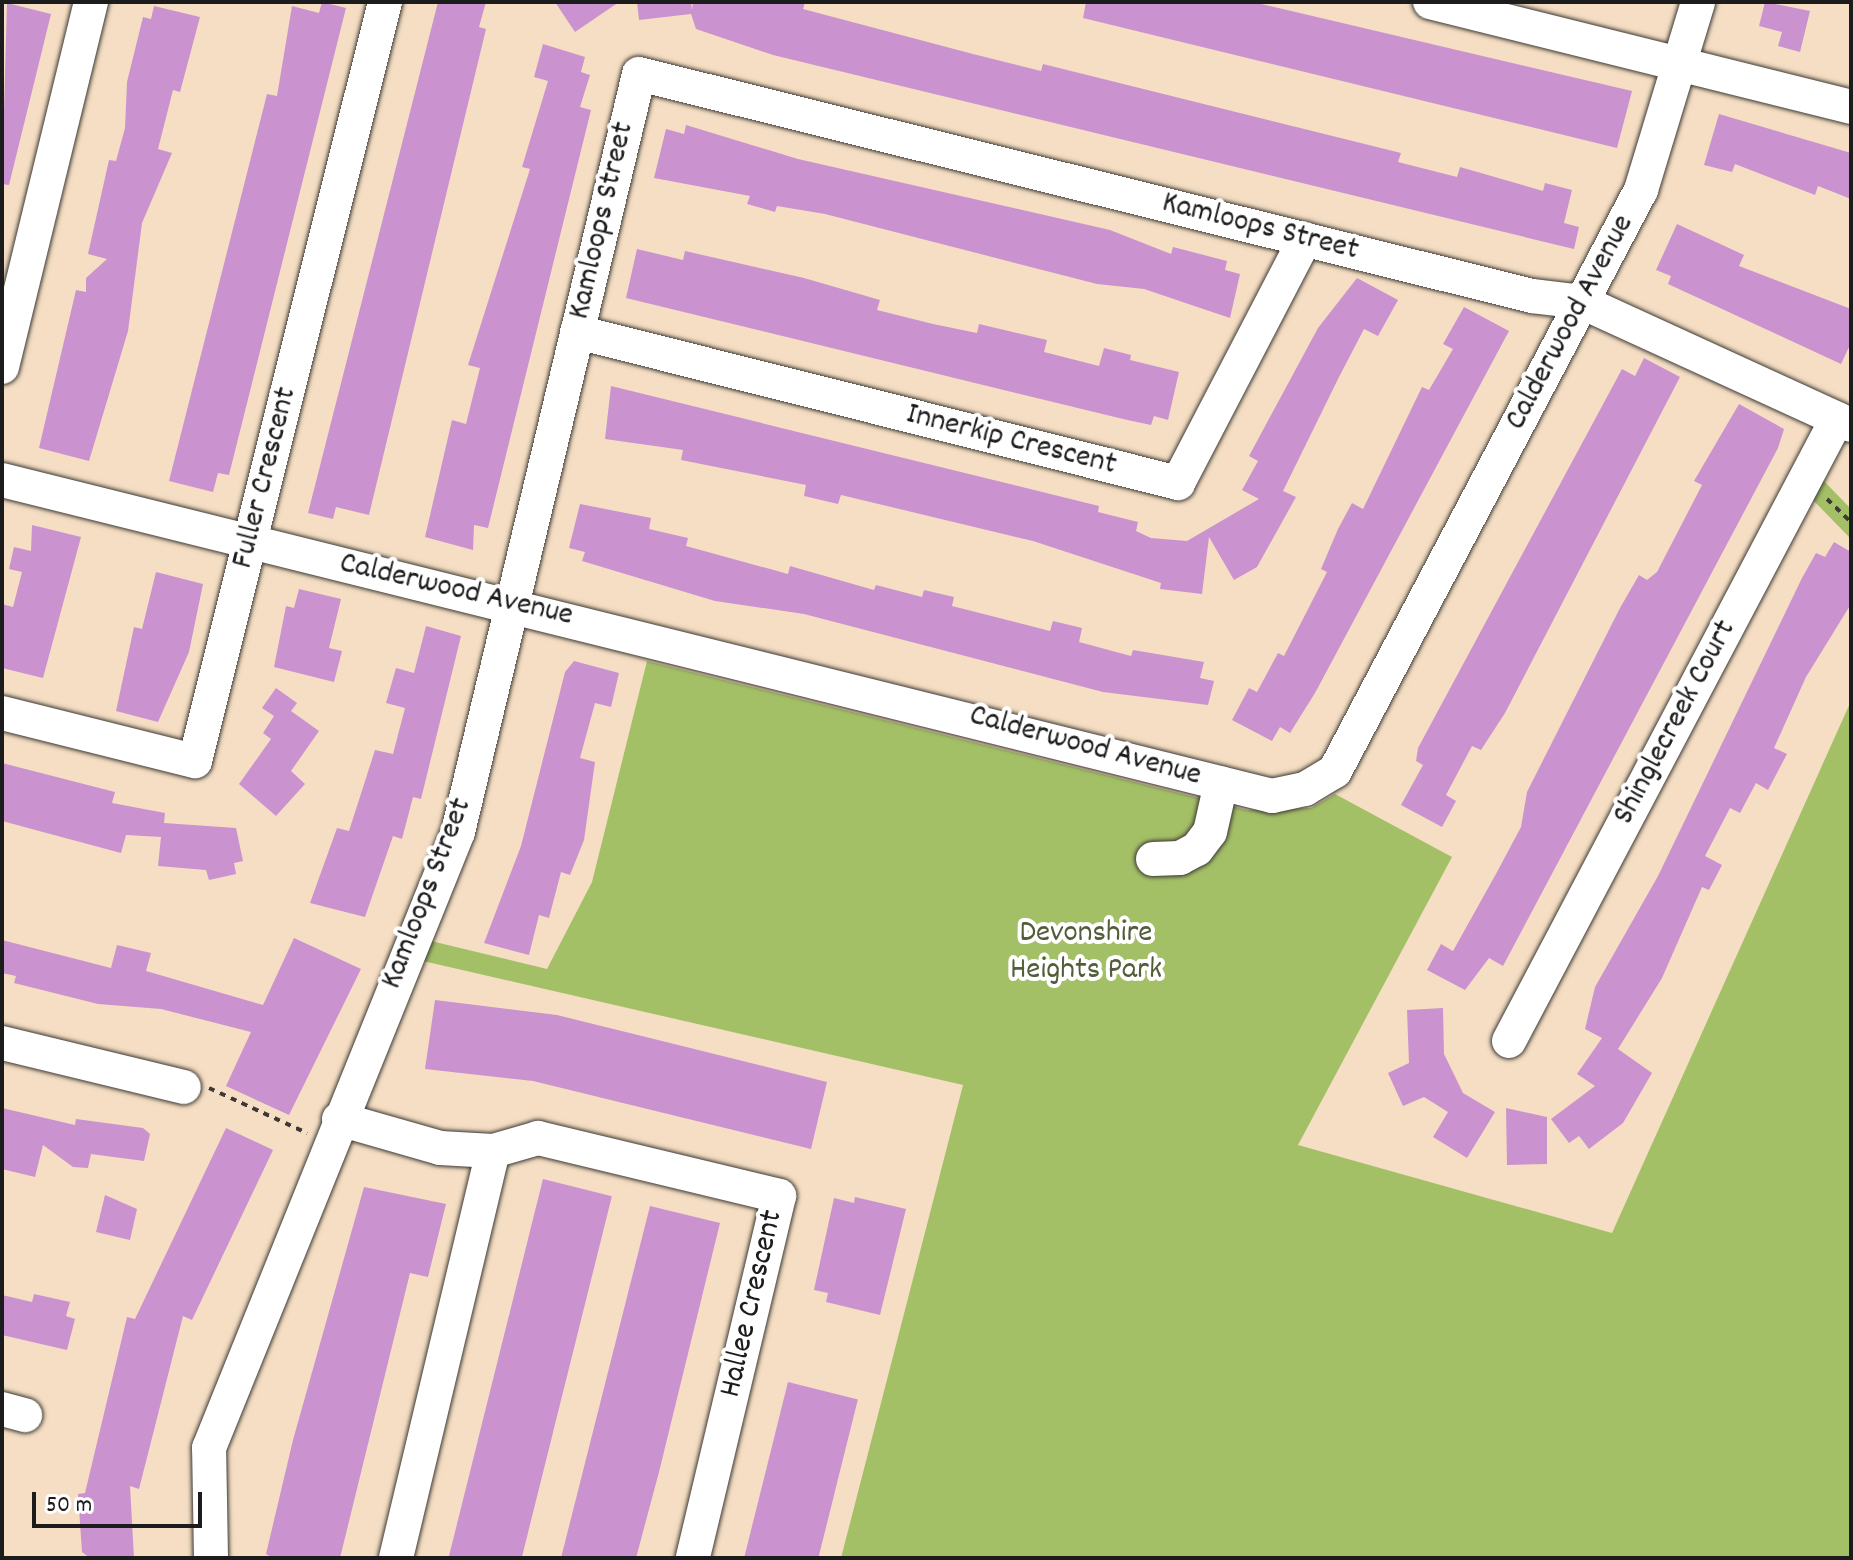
<!DOCTYPE html>
<style>
body{margin:0}
#map{position:relative;width:1853px;height:1560px;overflow:hidden;background:#f5dec3;font-family:Dekko,sans-serif}
div>[style]{position:absolute}
[style*='--x']{left:calc(var(--x)*1px);top:calc(var(--y)*1px);width:calc(var(--w)*1px);rotate:calc(var(--a)*1deg)}
.green>*{inset:0;background:#a4c067}
.building>*{inset:0;background:#ca93cf;transform-origin:0 0}
.path>*{height:4px;margin-top:-2px;transform-origin:0;background:repeating-linear-gradient(90deg,#3d3935 0 6px,transparent 0 12px)}
.roads{filter:drop-shadow(0 0 2px #3d3935) drop-shadow(0 0 2px #3d3935)}
.minor>*{height:34px;margin:-17px;padding:0 17px;transform-origin:17px;border-radius:17px;background:#fff}
span{translate:-50% -50%;white-space:nowrap;text-align:center;line-height:1.15;-webkit-text-stroke:8px #fff;paint-order:stroke}
.street-label{font-size:32px;color:#1c1c1c}
.park-label{font-size:32px;color:#525e3a}
.frame{position:absolute;inset:0;border:4px solid #1c1c1c;pointer-events:none}
.scale{position:absolute;left:32px;top:1492px;width:170px;height:36px;box-sizing:border-box;border:4px solid #1c1c1c;border-top:0;padding-left:10px;font-size:24px;line-height:28px;white-space:nowrap;color:#1c1c1c;-webkit-text-stroke:6px #fff;paint-order:stroke}
</style>
<div id="map">
<div class="green">
<i style="clip-path:polygon(1822px 479px,1851px 509px,1851px 539px,1811px 498px)"></i>
<i style="clip-path:polygon(647px 661px,1247px 810px,1311px 808px,1335px 794px,1452px 857px,1298px 1145px,1612px 1233px,1851px 701px,1851px 1558px,841px 1558px,963px 1085px,423px 961px,431px 941px,547px 969px,592px 882px)"></i>
</div>
<div class="building">
<i style="clip-path:polygon(322px 2px,346px 8px,229px 475px,218px 473px,213px 492px,169px 481px,267px 94px,277px 96px,292px 6px,319px 13px)"></i>
<i style="clip-path:polygon(438px 2px,486px 2px,479px 27px,486px 29px,369px 515px,336px 507px,333px 519px,308px 513px)"></i>
<i style="clip-path:polygon(555px 2px,619px 2px,575px 32px)"></i>
<i style="clip-path:polygon(637px 2px,691px 2px,692px 10px,693px 2px,805px 2px,803px 9px,973px 54px,1041px 71px,1043px 64px,1401px 153px,1398px 162px,1457px 177px,1460px 167px,1543px 191px,1545px 183px,1572px 190px,1564px 223px,1579px 227px,1574px 249px,773px 55px,696px 29px,691px 14px,639px 20px)"></i>
<i style="clip-path:polygon(1086px 2px,1257px 3px,1632px 91px,1617px 148px,1083px 18px)"></i>
<i style="clip-path:polygon(1765px 2px,1810px 11px,1800px 52px,1778px 46px,1782px 32px,1759px 26px)"></i>
<i style="clip-path:polygon(7px 3px,51px 14px,9px 185px,2px 184px)"></i>
<i style="clip-path:polygon(154px 6px,200px 17px,180px 92px,173px 90px,158px 149px,172px 153px,142px 223px,128px 331px,89px 461px,39px 448px,76px 290px,86px 292px,86px 278px,107px 259px,88px 254px,109px 160px,116px 161px,125px 128px,127px 82px,143px 17px,151px 19px)"></i>
<i style="clip-path:polygon(543px 44px,585px 57px,581px 72px,590px 75px,580px 107px,591px 110px,488px 528px,474px 525px,473px 550px,425px 537px,452px 420px,466px 424px,480px 368px,468px 365px,530px 169px,522px 167px,548px 81px,534px 77px)"></i>
<i style="clip-path:polygon(1719px 114px,1851px 153px,1851px 199px,1818px 186px,1815px 195px,1735px 164px,1732px 172px,1704px 165px)"></i>
<i style="clip-path:polygon(686px 125px,798px 159px,1110px 230px,1171px 254px,1173px 247px,1227px 261px,1225px 270px,1240px 274px,1230px 318px,1144px 289px,1097px 284px,825px 214px,777px 206px,775px 212px,747px 204px,750px 196px,654px 178px,666px 129px,684px 134px)"></i>
<i style="clip-path:polygon(1677px 224px,1744px 255px,1739px 266px,1851px 309px,1851px 343px,1841px 364px,1668px 284px,1671px 276px,1656px 270px)"></i>
<i style="clip-path:polygon(637px 249px,683px 260px,685px 251px,804px 278px,880px 300px,877px 310px,933px 324px,977px 333px,979px 324px,1047px 340px,1044px 352px,1099px 366px,1104px 348px,1131px 355px,1130px 360px,1179px 372px,1168px 420px,1154px 416px,1151px 425px,1123px 419px,626px 298px)"></i>
<i style="clip-path:polygon(1357px 278px,1398px 300px,1378px 336px,1364px 329px,1339px 377px,1283px 491px,1296px 497px,1257px 567px,1234px 580px,1209px 537px,1202px 594px,1160px 589px,1161px 583px,1033px 541px,841px 495px,838px 504px,804px 496px,806px 485px,681px 460px,683px 450px,605px 439px,611px 386px,1099px 506px,1098px 512px,1138px 522px,1136px 531px,1151px 538px,1187px 541px,1259px 499px,1242px 490px,1258px 461px,1249px 456px,1318px 328px)"></i>
<i style="clip-path:polygon(1464px 307px,1509px 331px,1315px 693px,1290px 733px,1280px 727px,1272px 741px,1232px 720px,1249px 688px,1257px 692px,1278px 653px,1284px 656px,1327px 572px,1321px 569px,1338px 529px,1352px 503px,1363px 509px,1422px 387px,1429px 390px,1453px 349px,1443px 344px)"></i>
<i style="clip-path:polygon(1644px 358px,1680px 377px,1505px 713px,1481px 750px,1472px 746px,1446px 795px,1456px 801px,1442px 827px,1401px 805px,1423px 765px,1416px 761px,1418px 748px,1622px 369px,1635px 376px)"></i>
<i style="clip-path:polygon(1739px 404px,1784px 429px,1778px 448px,1503px 966px,1489px 958px,1465px 990px,1427px 970px,1441px 944px,1453px 951px,1497px 872px,1521px 827px,1527px 792px,1620px 608px,1639px 575px,1647px 580px,1657px 572px,1702px 485px,1694px 481px)"></i>
<i style="clip-path:polygon(580px 504px,651px 518px,649px 529px,688px 538px,686px 546px,788px 574px,790px 566px,874px 590px,876px 585px,922px 597px,924px 590px,954px 597px,952px 606px,1050px 631px,1053px 621px,1082px 628px,1079px 642px,1131px 656px,1133px 650px,1204px 662px,1200px 678px,1214px 681px,1208px 705px,1103px 692px,804px 614px,715px 601px,582px 561px,585px 552px,569px 548px)"></i>
<i style="clip-path:polygon(32px 525px,81px 537px,43px 678px,2px 668px,2px 604px,13px 607px,22px 572px,9px 569px,14px 547px,31px 551px)"></i>
<i style="clip-path:polygon(1834px 542px,1851px 552px,1851px 604px,1806px 677px,1774px 748px,1787px 754px,1768px 790px,1756px 783px,1740px 813px,1730px 808px,1705px 856px,1722px 865px,1709px 890px,1702px 887px,1662px 978px,1618px 1049px,1652px 1073px,1623px 1123px,1589px 1149px,1579px 1136px,1569px 1143px,1551px 1119px,1595px 1086px,1577px 1074px,1602px 1038px,1585px 1029px,1595px 987px,1658px 876px,1802px 578px,1816px 553px,1825px 557px)"></i>
<i style="clip-path:polygon(156px 572px,203px 584px,189px 652px,158px 722px,116px 711px,134px 627px,142px 629px)"></i>
<i style="clip-path:polygon(299px 589px,341px 599px,329px 648px,342px 651px,334px 682px,274px 667px,286px 606px,294px 608px)"></i>
<i style="clip-path:polygon(426px 626px,461px 636px,421px 799px,413px 797px,402px 839px,393px 836px,365px 917px,310px 903px,337px 828px,349px 831px,375px 750px,393px 754px,405px 708px,386px 703px,396px 668px,414px 673px)"></i>
<i style="clip-path:polygon(574px 661px,619px 673px,611px 707px,595px 703px,580px 758px,595px 762px,584px 840px,570px 875px,561px 872px,549px 918px,539px 915px,529px 955px,484px 943px,521px 846px,565px 672px)"></i>
<i style="clip-path:polygon(276px 688px,297px 703px,291px 711px,319px 731px,291px 771px,305px 784px,276px 816px,239px 784px,271px 739px,263px 733px,274px 716px,262px 708px)"></i>
<i style="clip-path:polygon(2px 763px,115px 792px,112px 803px,165px 813px,164px 823px,236px 828px,243px 861px,234px 863px,236px 874px,209px 880px,206px 870px,158px 866px,161px 837px,126px 835px,121px 853px,2px 821px)"></i>
<i style="clip-path:polygon(294px 938px,361px 969px,289px 1115px,226px 1086px,251px 1032px,161px 1009px,98px 1004px,14px 983px,16px 976px,2px 973px,2px 940px,111px 968px,117px 945px,151px 953px,146px 971px,263px 1005px)"></i>
<i style="clip-path:polygon(435px 1000px,557px 1015px,827px 1082px,811px 1149px,533px 1081px,425px 1069px)"></i>
<i style="clip-path:polygon(1443px 1008px,1444px 1054px,1463px 1093px,1495px 1112px,1467px 1158px,1433px 1137px,1448px 1112px,1424px 1097px,1403px 1106px,1388px 1073px,1409px 1063px,1407px 1010px)"></i>
<i style="clip-path:polygon(2px 1108px,75px 1125px,76px 1119px,143px 1128px,150px 1134px,144px 1161px,91px 1154px,88px 1168px,73px 1167px,43px 1145px,35px 1177px,2px 1169px)"></i>
<i style="clip-path:polygon(1506px 1108px,1547px 1117px,1547px 1164px,1507px 1165px)"></i>
<i style="clip-path:polygon(226px 1128px,273px 1150px,192px 1320px,183px 1316px,139px 1489px,130px 1486px,134px 1558px,90px 1558px,82px 1552px,78px 1494px,85px 1493px,127px 1317px,135px 1319px)"></i>
<i style="left:543px;top:1179px;width:71px;height:391px;rotate:14deg"></i>
<i style="clip-path:polygon(364px 1187px,446px 1204px,428px 1277px,410px 1273px,340px 1558px,273px 1558px,266px 1554px,293px 1440px)"></i>
<i style="clip-path:polygon(105px 1195px,137px 1209px,130px 1240px,96px 1232px)"></i>
<i style="clip-path:polygon(855px 1197px,906px 1209px,880px 1315px,826px 1302px,828px 1293px,814px 1290px,834px 1198px,854px 1203px)"></i>
<i style="clip-path:polygon(650px 1206px,720px 1223px,659px 1472px,636px 1558px,561px 1558px)"></i>
<i style="clip-path:polygon(34px 1294px,70px 1302px,66px 1316px,75px 1319px,67px 1350px,2px 1335px,2px 1295px,32px 1302px)"></i>
<i style="left:788px;top:1382px;width:72px;height:181px;rotate:14deg"></i>
</div>
<div class="path">
<i style="--x:1827;--y:499;--w:33;--a:44"></i>
<i style="--x:209;--y:1088;--w:108;--a:24.7"></i>
</div>
<div class="roads">
<div class="minor">
<i style="--x:1430;--y:2;--w:434;--a:14"></i>
<i style="--x:577;--y:332;--w:620;--a:14.1"></i>
<i style="--x:1178;--y:483;--w:275;--a:-62.5"></i>
<i style="--x:2;--y:367;--w:376;--a:-76.3"></i>
<i style="--x:2;--y:480;--w:1309;--a:13.97"></i>
<i style="--x:1272;--y:796;--w:34;--a:-12"></i>
<i style="--x:1305;--y:789;--w:35;--a:-31"></i>
<i style="--x:1335;--y:771;--w:657;--a:-62.23"></i>
<i style="--x:1641;--y:190;--w:196;--a:-73.1"></i>
<i style="--x:2;--y:713;--w:199;--a:14"></i>
<i style="--x:195;--y:761;--w:782;--a:-75.95"></i>
<i style="--x:1153;--y:859;--w:27;--a:-2"></i>
<i style="--x:1180;--y:858;--w:19;--a:-28"></i>
<i style="--x:1197;--y:849;--w:21;--a:-53"></i>
<i style="--x:1210;--y:832;--w:50;--a:-77.3"></i>
<i style="--x:1509;--y:1041;--w:703;--a:-62.2"></i>
<i style="--x:1837;--y:419;--w:15;--a:23"></i>
<i style="--x:2;--y:1043;--w:187;--a:13.6"></i>
<i style="--x:339;--y:1119;--w:105;--a:16"></i>
<i style="--x:440;--y:1148;--w:53;--a:3.2"></i>
<i style="--x:493;--y:1151;--w:47;--a:-16.1"></i>
<i style="--x:538;--y:1138;--w:248;--a:13.5"></i>
<i style="--x:779;--y:1196;--w:372;--a:103.4"></i>
<i style="--x:2;--y:1409;--w:24;--a:15"></i>
<i style="--x:211;--y:1558;--w:110;--a:-91"></i>
<i style="--x:209;--y:1448;--w:664;--a:-67.99"></i>
<i style="--x:458;--y:832;--w:779;--a:-76.57"></i>
<i style="--x:639;--y:74;--w:920;--a:13.96"></i>
<i style="--x:1532;--y:296;--w:50;--a:6.8"></i>
<i style="--x:1582;--y:302;--w:281;--a:24.6"></i>
<i style="--x:396;--y:1558;--w:418;--a:-76.6"></i>
</div>
</div>
<div class="street-label">
<span style="left:603px;top:221px;rotate:-77deg">Kamloops Street</span>
<span style="left:1260px;top:228px;rotate:14deg">Kamloops Street</span>
<span style="left:1571px;top:323px;rotate:-62deg">Calderwood Avenue</span>
<span style="left:1011px;top:441px;rotate:14deg">Innerkip Crescent</span>
<span style="left:266px;top:478px;rotate:-76deg">Fuller Crescent</span>
<span style="left:456px;top:591px;rotate:13deg">Calderwood Avenue</span>
<span style="left:1676px;top:723px;rotate:-62deg">Shinglecreek Court</span>
<span style="left:1085px;top:747px;rotate:15deg">Calderwood Avenue</span>
<span style="left:428px;top:894px;rotate:-69deg">Kamloops Street</span>
<span style="left:753px;top:1304px;rotate:-77deg">Hallee Crescent</span>
</div>
<div class="park-label">
<span style="left:1086px;top:953px">Devonshire<br>Heights Park</span>
</div>
<div class="frame"></div>
<div class="scale">50 m</div>
</div>
